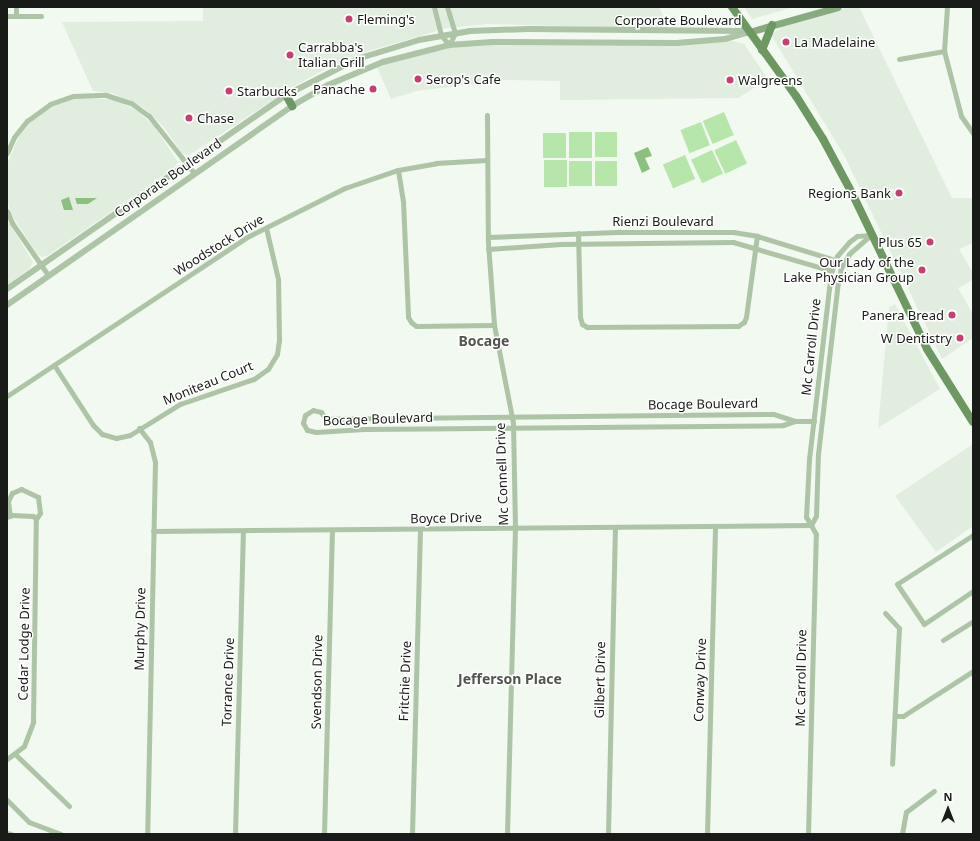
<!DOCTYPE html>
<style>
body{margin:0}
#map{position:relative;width:980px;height:841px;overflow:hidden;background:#f2f9f0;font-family:"Noto Sans",sans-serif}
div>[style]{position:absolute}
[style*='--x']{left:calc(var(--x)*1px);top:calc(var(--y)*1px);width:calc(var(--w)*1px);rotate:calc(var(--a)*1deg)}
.built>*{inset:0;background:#e1edde}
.green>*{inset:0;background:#b7e6aa;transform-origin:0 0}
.water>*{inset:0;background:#8cc07e}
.minor>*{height:5px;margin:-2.5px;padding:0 2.5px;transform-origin:2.5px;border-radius:2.5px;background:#adc4a6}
.tertiary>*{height:6px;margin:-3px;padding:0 3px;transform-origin:3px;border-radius:3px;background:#adc4a6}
.secondary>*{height:7px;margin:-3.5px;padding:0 3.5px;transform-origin:3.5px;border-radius:3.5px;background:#88aa7f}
.primary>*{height:8px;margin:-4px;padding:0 4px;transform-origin:4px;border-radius:4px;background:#6e9862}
.dots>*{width:11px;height:11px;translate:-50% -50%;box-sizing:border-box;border:2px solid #fff;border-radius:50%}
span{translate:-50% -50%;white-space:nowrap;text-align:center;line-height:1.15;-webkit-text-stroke:3px #fff;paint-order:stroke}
.poi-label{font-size:13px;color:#191b18}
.left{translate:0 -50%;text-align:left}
.right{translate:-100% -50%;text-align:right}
.street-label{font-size:13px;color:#191b18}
.neighbourhood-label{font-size:14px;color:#50554e;font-weight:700}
.frame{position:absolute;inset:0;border:8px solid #191b18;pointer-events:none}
.north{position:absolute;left:928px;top:789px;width:40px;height:40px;-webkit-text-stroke:3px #fff;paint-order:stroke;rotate:0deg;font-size:11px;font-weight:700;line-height:16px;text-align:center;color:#191b18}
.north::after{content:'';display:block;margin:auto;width:14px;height:18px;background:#191b18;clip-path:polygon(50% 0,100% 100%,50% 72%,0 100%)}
</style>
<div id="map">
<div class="built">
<i style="clip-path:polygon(203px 7px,659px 7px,669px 29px,488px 24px,447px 28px,369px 51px,327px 68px,291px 88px,188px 156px,182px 153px,163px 126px,144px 108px,112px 93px,93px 91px,62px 22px,203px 21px)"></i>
<i style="clip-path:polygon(744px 7px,794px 7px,752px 19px)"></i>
<i style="clip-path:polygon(848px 7px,859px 7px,952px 198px,973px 198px,973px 243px,959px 249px,973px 273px,973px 280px,958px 288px,973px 314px,973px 338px,942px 359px,844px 155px,771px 35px,782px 27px)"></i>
<i style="clip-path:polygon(725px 39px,744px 44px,768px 79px,738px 98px,560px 100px,560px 81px,505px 80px,417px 91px,391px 99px,376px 65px,448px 48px,492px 42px,600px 43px)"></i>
<i style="clip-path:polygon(80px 97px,115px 100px,136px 110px,154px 126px,178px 162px,173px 169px,47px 256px,42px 257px,37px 254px,11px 214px,7px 199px,7px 164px,19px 136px,35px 117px,59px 103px)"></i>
<i style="clip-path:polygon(7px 219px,33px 262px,29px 269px,7px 285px)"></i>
<i style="clip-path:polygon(895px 304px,940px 389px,878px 428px,889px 307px)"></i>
<i style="clip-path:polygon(973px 444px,973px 526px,936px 552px,895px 496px)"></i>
</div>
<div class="green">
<i style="left:724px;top:112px;width:25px;height:23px;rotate:67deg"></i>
<i style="left:701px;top:122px;width:25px;height:22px;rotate:69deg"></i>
<i style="left:592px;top:132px;width:26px;height:23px;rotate:90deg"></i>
<i style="left:595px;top:132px;width:22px;height:25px"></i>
<i style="left:543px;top:133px;width:23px;height:25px"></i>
<i style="left:736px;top:140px;width:26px;height:24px;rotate:65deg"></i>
<i style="left:712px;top:150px;width:26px;height:23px;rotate:65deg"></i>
<i style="left:685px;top:155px;width:26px;height:24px;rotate:67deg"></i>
<i style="left:567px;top:160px;width:27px;height:23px;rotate:90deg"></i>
<i style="left:569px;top:161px;width:23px;height:25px"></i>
<i style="left:595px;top:161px;width:22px;height:25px"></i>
</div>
<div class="water">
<i style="clip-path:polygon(648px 147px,652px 156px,645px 158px,650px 169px,642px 173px,634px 153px)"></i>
<i style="clip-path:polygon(69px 197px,73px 210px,64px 210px,61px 200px)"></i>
<i style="clip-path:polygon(75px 198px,97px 198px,88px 204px,77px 204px)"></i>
</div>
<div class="minor">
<i style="--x:434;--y:7;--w:29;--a:76"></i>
<i style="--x:441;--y:35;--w:13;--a:51"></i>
<i style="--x:449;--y:45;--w:13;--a:-63"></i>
<i style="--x:455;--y:33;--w:27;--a:-107"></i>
<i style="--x:947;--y:7;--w:44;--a:93.9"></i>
<i style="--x:944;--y:51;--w:67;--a:75.3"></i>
<i style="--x:961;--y:116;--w:21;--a:55"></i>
<i style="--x:7;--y:16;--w:34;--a:0"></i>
<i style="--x:16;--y:16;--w:9;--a:-90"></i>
<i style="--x:899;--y:59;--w:46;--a:-10.1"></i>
<i style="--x:487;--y:115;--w:128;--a:89.6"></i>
<i style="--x:488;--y:243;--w:82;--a:85.8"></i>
<i style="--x:494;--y:325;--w:100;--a:79"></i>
<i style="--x:513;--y:423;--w:105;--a:88.9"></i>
<i style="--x:515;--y:528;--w:306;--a:91.5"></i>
<i style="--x:7;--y:153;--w:17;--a:-66"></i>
<i style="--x:14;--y:137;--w:21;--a:-51"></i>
<i style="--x:27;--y:121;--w:29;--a:-36"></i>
<i style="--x:50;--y:104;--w:24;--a:-19"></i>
<i style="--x:73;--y:96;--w:33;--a:-2"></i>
<i style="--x:106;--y:95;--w:26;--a:18"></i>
<i style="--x:131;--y:103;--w:22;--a:36"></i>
<i style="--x:149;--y:116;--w:73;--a:51.7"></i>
<i style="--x:398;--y:170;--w:31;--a:81"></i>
<i style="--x:403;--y:201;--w:116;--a:87.5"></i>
<i style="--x:408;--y:317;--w:6;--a:59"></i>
<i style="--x:411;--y:322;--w:6;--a:39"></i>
<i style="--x:416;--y:326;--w:78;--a:-0.7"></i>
<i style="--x:7;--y:211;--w:13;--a:67"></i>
<i style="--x:12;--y:223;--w:63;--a:55.3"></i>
<i style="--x:578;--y:233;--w:84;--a:88.6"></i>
<i style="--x:580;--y:317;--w:7;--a:74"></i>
<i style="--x:582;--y:324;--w:6;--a:31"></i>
<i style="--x:587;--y:327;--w:151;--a:-0.4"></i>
<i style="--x:738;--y:326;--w:7;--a:-34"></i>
<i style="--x:744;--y:322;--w:5;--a:-68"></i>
<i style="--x:746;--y:317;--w:82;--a:-82.3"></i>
<i style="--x:488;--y:237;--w:129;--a:-2.2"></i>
<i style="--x:617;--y:232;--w:116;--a:0"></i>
<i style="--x:733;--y:232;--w:24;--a:9"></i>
<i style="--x:757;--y:236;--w:82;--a:17.1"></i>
<i style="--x:488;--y:249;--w:73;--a:-3.9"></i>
<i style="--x:561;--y:244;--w:172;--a:-0.7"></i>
<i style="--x:733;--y:242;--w:103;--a:16.3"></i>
<i style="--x:54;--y:365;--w:72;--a:57"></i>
<i style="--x:93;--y:425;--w:13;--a:45"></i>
<i style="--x:102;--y:434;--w:15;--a:16"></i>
<i style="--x:116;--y:438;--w:14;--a:-12"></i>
<i style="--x:130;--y:435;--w:59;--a:-31.8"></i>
<i style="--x:180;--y:404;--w:78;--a:-18.7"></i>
<i style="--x:254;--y:379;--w:17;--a:-36"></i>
<i style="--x:268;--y:369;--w:17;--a:-59"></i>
<i style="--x:277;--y:354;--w:14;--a:-82"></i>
<i style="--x:279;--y:340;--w:61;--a:-90.9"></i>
<i style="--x:278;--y:279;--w:52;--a:-103.2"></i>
<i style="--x:7;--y:396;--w:290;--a:-33.5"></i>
<i style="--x:249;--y:236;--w:107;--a:-26.6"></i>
<i style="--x:345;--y:188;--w:56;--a:-18.8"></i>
<i style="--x:398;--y:170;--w:39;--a:-10"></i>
<i style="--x:436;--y:163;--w:51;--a:-3.4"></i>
<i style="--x:795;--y:421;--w:23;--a:-162"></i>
<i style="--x:773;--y:414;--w:443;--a:179.4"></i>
<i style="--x:330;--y:419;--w:5;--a:-169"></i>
<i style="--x:325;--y:418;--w:7;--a:-124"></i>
<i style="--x:321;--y:412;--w:8;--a:-166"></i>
<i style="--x:313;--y:410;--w:9;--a:148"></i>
<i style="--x:305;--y:415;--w:8;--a:104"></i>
<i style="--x:303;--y:423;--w:8;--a:60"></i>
<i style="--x:307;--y:430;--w:9;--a:13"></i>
<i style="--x:316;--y:432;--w:48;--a:-3.6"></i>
<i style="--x:364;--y:429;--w:419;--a:-0.5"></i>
<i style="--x:783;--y:425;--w:13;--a:-18"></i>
<i style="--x:795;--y:421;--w:19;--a:0"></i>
<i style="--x:139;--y:428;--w:18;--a:52"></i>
<i style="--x:150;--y:442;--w:21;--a:76"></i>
<i style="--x:155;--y:462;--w:372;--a:91.2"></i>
<i style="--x:10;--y:516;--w:15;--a:-98"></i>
<i style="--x:8;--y:501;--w:9;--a:-63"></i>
<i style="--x:12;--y:493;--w:10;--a:-24"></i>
<i style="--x:21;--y:489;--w:19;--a:25"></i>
<i style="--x:38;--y:497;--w:16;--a:83"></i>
<i style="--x:40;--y:513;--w:7;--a:124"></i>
<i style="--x:7;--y:517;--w:5;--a:-22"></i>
<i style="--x:12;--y:515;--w:21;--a:3"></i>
<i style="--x:33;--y:516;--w:4;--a:45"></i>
<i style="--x:811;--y:525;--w:10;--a:-61"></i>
<i style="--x:816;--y:516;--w:62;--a:-88.2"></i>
<i style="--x:818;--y:454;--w:173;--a:-83.4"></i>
<i style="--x:838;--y:282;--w:14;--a:-78"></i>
<i style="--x:841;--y:268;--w:16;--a:-60"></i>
<i style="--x:849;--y:254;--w:29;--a:-41"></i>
<i style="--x:153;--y:531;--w:658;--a:-0.52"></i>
<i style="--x:973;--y:535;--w:90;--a:147.2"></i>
<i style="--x:897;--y:584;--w:48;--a:56"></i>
<i style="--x:924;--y:624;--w:59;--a:-34"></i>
<i style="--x:885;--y:613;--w:21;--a:47"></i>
<i style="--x:899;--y:628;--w:136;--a:92.9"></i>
<i style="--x:943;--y:640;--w:36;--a:-32"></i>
<i style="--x:896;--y:716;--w:7;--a:0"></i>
<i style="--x:903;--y:716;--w:83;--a:-32.7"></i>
<i style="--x:15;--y:754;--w:75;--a:43.9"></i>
<i style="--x:7;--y:759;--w:21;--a:-37"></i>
<i style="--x:24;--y:746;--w:26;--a:-69"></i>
<i style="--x:33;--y:722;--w:203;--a:-89.2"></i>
<i style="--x:7;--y:800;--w:31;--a:45"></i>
<i style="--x:29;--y:822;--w:34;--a:21"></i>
<i style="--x:7;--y:833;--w:4;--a:14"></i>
<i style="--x:235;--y:834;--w:303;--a:-88.5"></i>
<i style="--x:324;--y:834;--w:304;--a:-88.5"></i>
<i style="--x:412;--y:834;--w:305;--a:-88.5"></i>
<i style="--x:608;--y:834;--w:307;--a:-88.7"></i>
<i style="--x:707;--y:834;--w:308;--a:-88.5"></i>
<i style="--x:808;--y:834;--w:300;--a:-88.5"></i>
<i style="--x:816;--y:534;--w:20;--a:-120"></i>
<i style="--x:806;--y:517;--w:58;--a:-87"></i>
<i style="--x:809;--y:459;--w:188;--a:-83.3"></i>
<i style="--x:831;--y:272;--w:17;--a:-69"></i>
<i style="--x:837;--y:256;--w:18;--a:-49"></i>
<i style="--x:849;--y:242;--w:10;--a:-37"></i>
<i style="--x:857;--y:236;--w:15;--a:-4"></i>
<i style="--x:902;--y:834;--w:22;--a:-80"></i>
<i style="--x:906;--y:812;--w:35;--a:-37"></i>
</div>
<div class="tertiary">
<i style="--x:7;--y:289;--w:340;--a:-34.8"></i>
<i style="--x:286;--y:95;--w:80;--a:-26.9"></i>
<i style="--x:357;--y:59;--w:65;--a:-17"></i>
<i style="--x:419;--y:40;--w:52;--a:-10"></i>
<i style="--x:470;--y:31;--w:58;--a:-2"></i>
<i style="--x:528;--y:29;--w:215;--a:0.5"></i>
<i style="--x:7;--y:305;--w:348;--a:-34.9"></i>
<i style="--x:292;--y:106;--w:42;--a:-30.3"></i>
<i style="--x:328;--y:85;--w:60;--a:-22.7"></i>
<i style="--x:383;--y:62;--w:68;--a:-14.4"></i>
<i style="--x:449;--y:45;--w:43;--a:-4"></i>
<i style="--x:492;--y:42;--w:185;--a:0.3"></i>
<i style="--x:677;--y:43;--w:48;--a:-4.8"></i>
<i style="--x:725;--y:39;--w:25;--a:-16"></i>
</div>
<div class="secondary">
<i style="--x:749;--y:32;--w:92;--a:-15.7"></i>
</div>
<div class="primary">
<i style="--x:732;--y:7;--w:110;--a:54.3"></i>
<i style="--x:796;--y:96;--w:51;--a:57.9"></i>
<i style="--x:823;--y:139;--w:61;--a:61.8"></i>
<i style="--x:852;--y:193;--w:173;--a:64.3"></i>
<i style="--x:927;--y:349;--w:86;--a:57.8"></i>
<i style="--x:762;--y:50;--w:27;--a:-68"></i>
<i style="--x:286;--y:95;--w:13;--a:61"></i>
</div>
<div class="dots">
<i style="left:349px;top:19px;background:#c93d72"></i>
<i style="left:786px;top:42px;background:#c93d72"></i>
<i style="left:290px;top:55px;background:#c93d72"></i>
<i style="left:418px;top:79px;background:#c93d72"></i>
<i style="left:730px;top:80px;background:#c93d72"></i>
<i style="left:373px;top:89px;background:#c93d72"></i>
<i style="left:229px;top:91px;background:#c93d72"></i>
<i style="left:189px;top:118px;background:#c93d72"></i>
<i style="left:899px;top:193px;background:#c93d72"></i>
<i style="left:930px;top:242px;background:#c93d72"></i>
<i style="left:922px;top:270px;background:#c93d72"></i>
<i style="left:952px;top:315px;background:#c93d72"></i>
<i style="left:960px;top:338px;background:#c93d72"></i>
</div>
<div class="poi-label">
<span class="left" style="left:357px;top:19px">Fleming's</span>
<span class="left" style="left:794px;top:42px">La Madelaine</span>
<span class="left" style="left:298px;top:55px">Carrabba's<br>Italian Grill</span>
<span class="left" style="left:426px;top:79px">Serop's Cafe</span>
<span class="left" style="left:738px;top:80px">Walgreens</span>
<span class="right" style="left:365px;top:89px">Panache</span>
<span class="left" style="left:237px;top:91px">Starbucks</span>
<span class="left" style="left:197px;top:118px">Chase</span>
<span class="right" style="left:891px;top:193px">Regions Bank</span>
<span class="right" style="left:922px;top:242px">Plus 65</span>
<span class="right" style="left:914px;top:270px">Our Lady of the<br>Lake Physician Group</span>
<span class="right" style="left:944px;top:315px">Panera Bread</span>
<span class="right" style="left:952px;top:338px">W Dentistry</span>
</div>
<div class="street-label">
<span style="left:678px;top:20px">Corporate Boulevard</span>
<span style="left:168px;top:178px;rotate:-35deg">Corporate Boulevard</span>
<span style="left:663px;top:221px">Rienzi Boulevard</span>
<span style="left:219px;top:245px;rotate:-32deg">Woodstock Drive</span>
<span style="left:811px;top:347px;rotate:-84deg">Mc Carroll Drive</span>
<span style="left:208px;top:383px;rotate:-22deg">Moniteau Court</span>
<span style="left:703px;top:404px;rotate:-1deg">Bocage Boulevard</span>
<span style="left:378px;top:419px;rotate:-2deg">Bocage Boulevard</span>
<span style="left:502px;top:474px;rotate:-92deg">Mc Connell Drive</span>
<span style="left:446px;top:518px;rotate:-1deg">Boyce Drive</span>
<span style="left:140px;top:629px;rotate:-89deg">Murphy Drive</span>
<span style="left:24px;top:644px;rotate:-89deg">Cedar Lodge Drive</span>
<span style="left:801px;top:678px;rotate:-89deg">Mc Carroll Drive</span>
<span style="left:600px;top:680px;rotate:-89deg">Gilbert Drive</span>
<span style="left:700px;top:680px;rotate:-88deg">Conway Drive</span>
<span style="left:405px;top:681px;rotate:-88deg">Fritchie Drive</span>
<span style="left:228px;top:682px;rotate:-88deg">Torrance Drive</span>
<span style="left:317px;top:682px;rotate:-89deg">Svendson Drive</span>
</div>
<div class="neighbourhood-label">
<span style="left:484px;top:341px">Bocage</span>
<span style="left:510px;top:679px">Jefferson Place</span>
</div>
<div class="frame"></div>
<div class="north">N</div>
</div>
